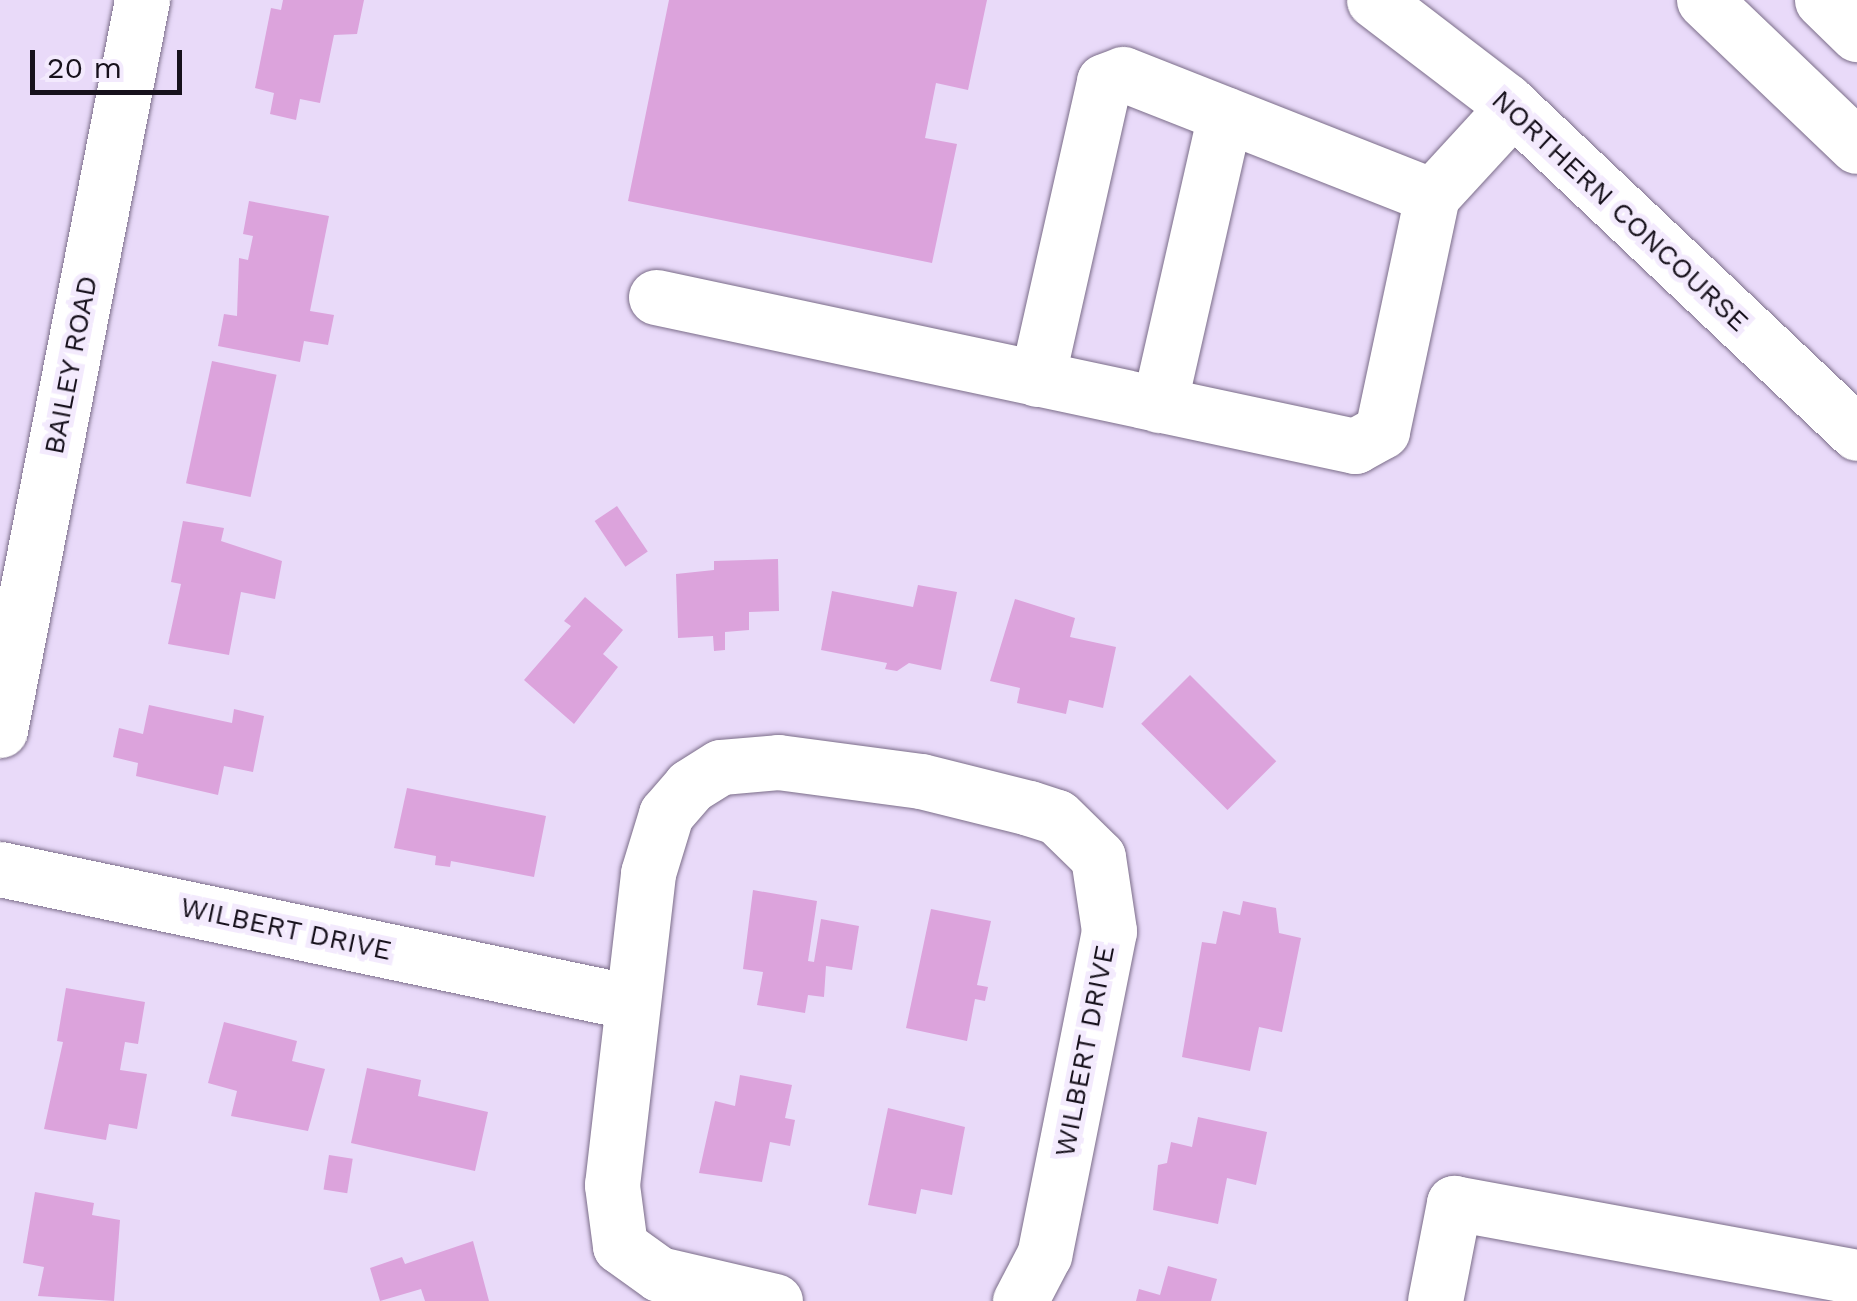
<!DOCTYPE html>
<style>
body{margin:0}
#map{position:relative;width:1857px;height:1301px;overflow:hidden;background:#e9daf9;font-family:"Work Sans",sans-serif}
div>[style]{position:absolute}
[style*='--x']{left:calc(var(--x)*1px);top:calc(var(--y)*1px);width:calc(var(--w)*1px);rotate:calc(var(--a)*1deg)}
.building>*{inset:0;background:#dca3dc;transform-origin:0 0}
.roads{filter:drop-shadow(0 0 2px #7b6d89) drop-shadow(0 0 2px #7b6d89)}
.minor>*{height:55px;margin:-27.5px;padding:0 27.5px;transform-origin:27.5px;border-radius:27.5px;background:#fff}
.major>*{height:55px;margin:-27.5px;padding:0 27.5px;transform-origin:27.5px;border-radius:27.5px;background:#fff}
.highway>*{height:55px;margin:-27.5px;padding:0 27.5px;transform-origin:27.5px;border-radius:27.5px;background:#fff}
span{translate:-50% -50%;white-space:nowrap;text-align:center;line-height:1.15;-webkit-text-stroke:10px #f3eafd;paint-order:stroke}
.street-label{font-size:28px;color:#17111c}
.scale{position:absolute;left:30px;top:50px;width:152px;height:45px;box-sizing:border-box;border:5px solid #17111c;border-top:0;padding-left:12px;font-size:30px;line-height:35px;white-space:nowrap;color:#17111c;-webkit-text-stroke:8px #f3eafd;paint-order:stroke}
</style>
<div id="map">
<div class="building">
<i style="clip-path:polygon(283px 0,364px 0,357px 34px,334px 35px,320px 103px,300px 99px,296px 120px,270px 114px,274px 93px,255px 88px,271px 8px,281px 10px)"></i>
<i style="clip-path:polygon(669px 0,987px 0,968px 90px,936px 83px,925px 138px,957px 144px,932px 263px,628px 201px)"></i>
<i style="clip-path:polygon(249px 201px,329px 216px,310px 311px,334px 315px,328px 345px,304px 341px,300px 362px,218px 346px,224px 314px,237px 316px,239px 258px,248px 260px,253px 236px,243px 234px)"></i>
<i style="left:212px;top:361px;width:66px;height:125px;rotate:12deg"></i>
<i style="left:617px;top:506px;width:55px;height:27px;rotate:56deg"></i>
<i style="clip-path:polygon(183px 521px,224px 528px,221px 541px,282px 561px,275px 599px,241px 592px,229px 655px,168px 644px,181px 584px,171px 582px)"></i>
<i style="clip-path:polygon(778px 559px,779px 611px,749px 612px,749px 630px,725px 632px,725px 650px,714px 651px,713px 636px,678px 638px,676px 574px,714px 570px,714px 561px)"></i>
<i style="clip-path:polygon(918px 585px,957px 592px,941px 670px,909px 663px,897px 671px,885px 669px,887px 663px,821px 650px,832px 591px,913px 607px)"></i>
<i style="clip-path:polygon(585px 597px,623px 630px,603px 654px,618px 667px,574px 724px,524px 680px,571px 626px,564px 621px)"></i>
<i style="clip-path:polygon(1015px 599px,1075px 618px,1070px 637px,1116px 647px,1103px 708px,1069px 700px,1066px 714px,1017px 703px,1020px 688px,990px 681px)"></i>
<i style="left:1190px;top:675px;width:122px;height:69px;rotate:45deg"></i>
<i style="clip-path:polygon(149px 705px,232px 723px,234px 709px,264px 716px,253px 772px,224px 766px,218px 795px,136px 776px,138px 763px,113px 757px,119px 728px,143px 734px)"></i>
<i style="clip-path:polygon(407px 788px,546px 816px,534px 877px,451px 861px,450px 867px,435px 865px,436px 856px,394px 848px)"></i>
<i style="clip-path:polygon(753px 890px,817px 901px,808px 961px,814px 962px,821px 919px,859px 926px,852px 970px,826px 966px,824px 997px,808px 995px,805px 1013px,757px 1005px,763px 972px,743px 969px)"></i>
<i style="clip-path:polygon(1243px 901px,1276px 908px,1279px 933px,1301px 938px,1282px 1032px,1259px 1027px,1250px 1071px,1182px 1057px,1202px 942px,1216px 944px,1223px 911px,1240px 915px)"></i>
<i style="clip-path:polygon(931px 909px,991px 921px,977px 985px,988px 987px,985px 1001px,975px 999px,967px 1041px,906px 1028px)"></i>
<i style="clip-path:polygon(66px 988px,145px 1002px,138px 1044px,125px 1042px,120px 1070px,147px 1074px,137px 1129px,109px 1124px,106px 1140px,44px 1129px,63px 1042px,57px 1041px)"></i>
<i style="clip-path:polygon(224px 1022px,297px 1041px,292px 1061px,325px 1069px,308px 1131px,231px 1116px,237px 1091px,208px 1083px)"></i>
<i style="clip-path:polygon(367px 1068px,421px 1080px,418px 1096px,488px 1112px,475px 1171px,351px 1143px)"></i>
<i style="clip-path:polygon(740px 1075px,792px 1085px,785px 1118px,795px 1120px,790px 1146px,770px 1142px,762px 1182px,699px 1173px,715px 1101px,735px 1106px)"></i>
<i style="clip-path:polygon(888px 1108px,965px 1127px,952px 1195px,921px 1189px,916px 1214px,868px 1205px)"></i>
<i style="clip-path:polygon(1198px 1117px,1267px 1132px,1256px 1185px,1227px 1178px,1218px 1224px,1153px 1210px,1158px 1165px,1167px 1163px,1171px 1142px,1192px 1147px)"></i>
<i style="left:329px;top:1155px;width:24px;height:35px;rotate:9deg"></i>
<i style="clip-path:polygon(35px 1192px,94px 1203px,92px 1215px,120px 1220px,114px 1301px,38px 1296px,44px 1267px,23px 1263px)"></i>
<i style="clip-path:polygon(473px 1241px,489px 1301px,425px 1301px,421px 1289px,380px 1301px,370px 1268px,402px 1257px,405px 1264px)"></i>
<i style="clip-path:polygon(1168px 1266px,1217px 1279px,1211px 1301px,1136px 1301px,1139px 1289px,1160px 1295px)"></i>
</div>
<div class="roads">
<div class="minor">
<i style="--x:1374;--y:0;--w:166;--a:37.4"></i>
<i style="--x:1506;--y:101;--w:483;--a:43.4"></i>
<i style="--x:656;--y:297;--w:715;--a:12.03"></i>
<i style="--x:1355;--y:446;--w:31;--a:-29"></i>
<i style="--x:1382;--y:431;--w:240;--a:-78"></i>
<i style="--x:1432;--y:196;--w:120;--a:-47.4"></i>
<i style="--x:1037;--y:379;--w:305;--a:-77.3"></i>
<i style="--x:1104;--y:81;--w:20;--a:-20"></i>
<i style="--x:1123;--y:74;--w:332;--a:21.5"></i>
<i style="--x:1159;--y:405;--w:298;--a:-77.2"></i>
<i style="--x:0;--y:730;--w:744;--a:-78.99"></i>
<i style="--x:0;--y:869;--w:645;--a:11.9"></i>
<i style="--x:775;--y:1301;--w:119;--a:-166.9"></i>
<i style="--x:659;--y:1274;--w:48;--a:-144.3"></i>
<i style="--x:620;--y:1246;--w:62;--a:-97.5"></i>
<i style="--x:612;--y:1185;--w:314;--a:-83.4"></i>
<i style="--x:648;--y:873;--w:62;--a:-73"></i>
<i style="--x:666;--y:814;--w:37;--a:-49"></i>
<i style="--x:690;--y:786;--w:36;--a:-32"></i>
<i style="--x:721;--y:767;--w:57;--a:-5"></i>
<i style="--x:778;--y:762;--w:144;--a:7.6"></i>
<i style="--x:921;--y:781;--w:111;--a:14"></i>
<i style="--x:1029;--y:808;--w:29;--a:18"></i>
<i style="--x:1057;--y:817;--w:57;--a:44.3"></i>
<i style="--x:1098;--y:857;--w:75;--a:81.5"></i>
<i style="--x:1109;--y:931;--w:330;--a:101.3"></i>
<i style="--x:1044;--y:1255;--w:52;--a:117.6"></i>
<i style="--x:1435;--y:1301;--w:100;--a:-79"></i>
<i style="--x:1454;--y:1203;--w:410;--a:10.4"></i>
</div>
<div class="major">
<i style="--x:1822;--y:0;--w:49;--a:44.2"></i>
</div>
<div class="highway">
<i style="--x:1704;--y:0;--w:211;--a:43.7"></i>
</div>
</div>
<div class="street-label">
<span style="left:1620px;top:211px;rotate:43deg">NORTHERN CONCOURSE</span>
<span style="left:71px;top:365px;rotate:-79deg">BAILEY ROAD</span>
<span style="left:286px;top:929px;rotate:12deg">WILBERT DRIVE</span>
<span style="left:1085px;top:1051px;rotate:-79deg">WILBERT DRIVE</span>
</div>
<div class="scale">20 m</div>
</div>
